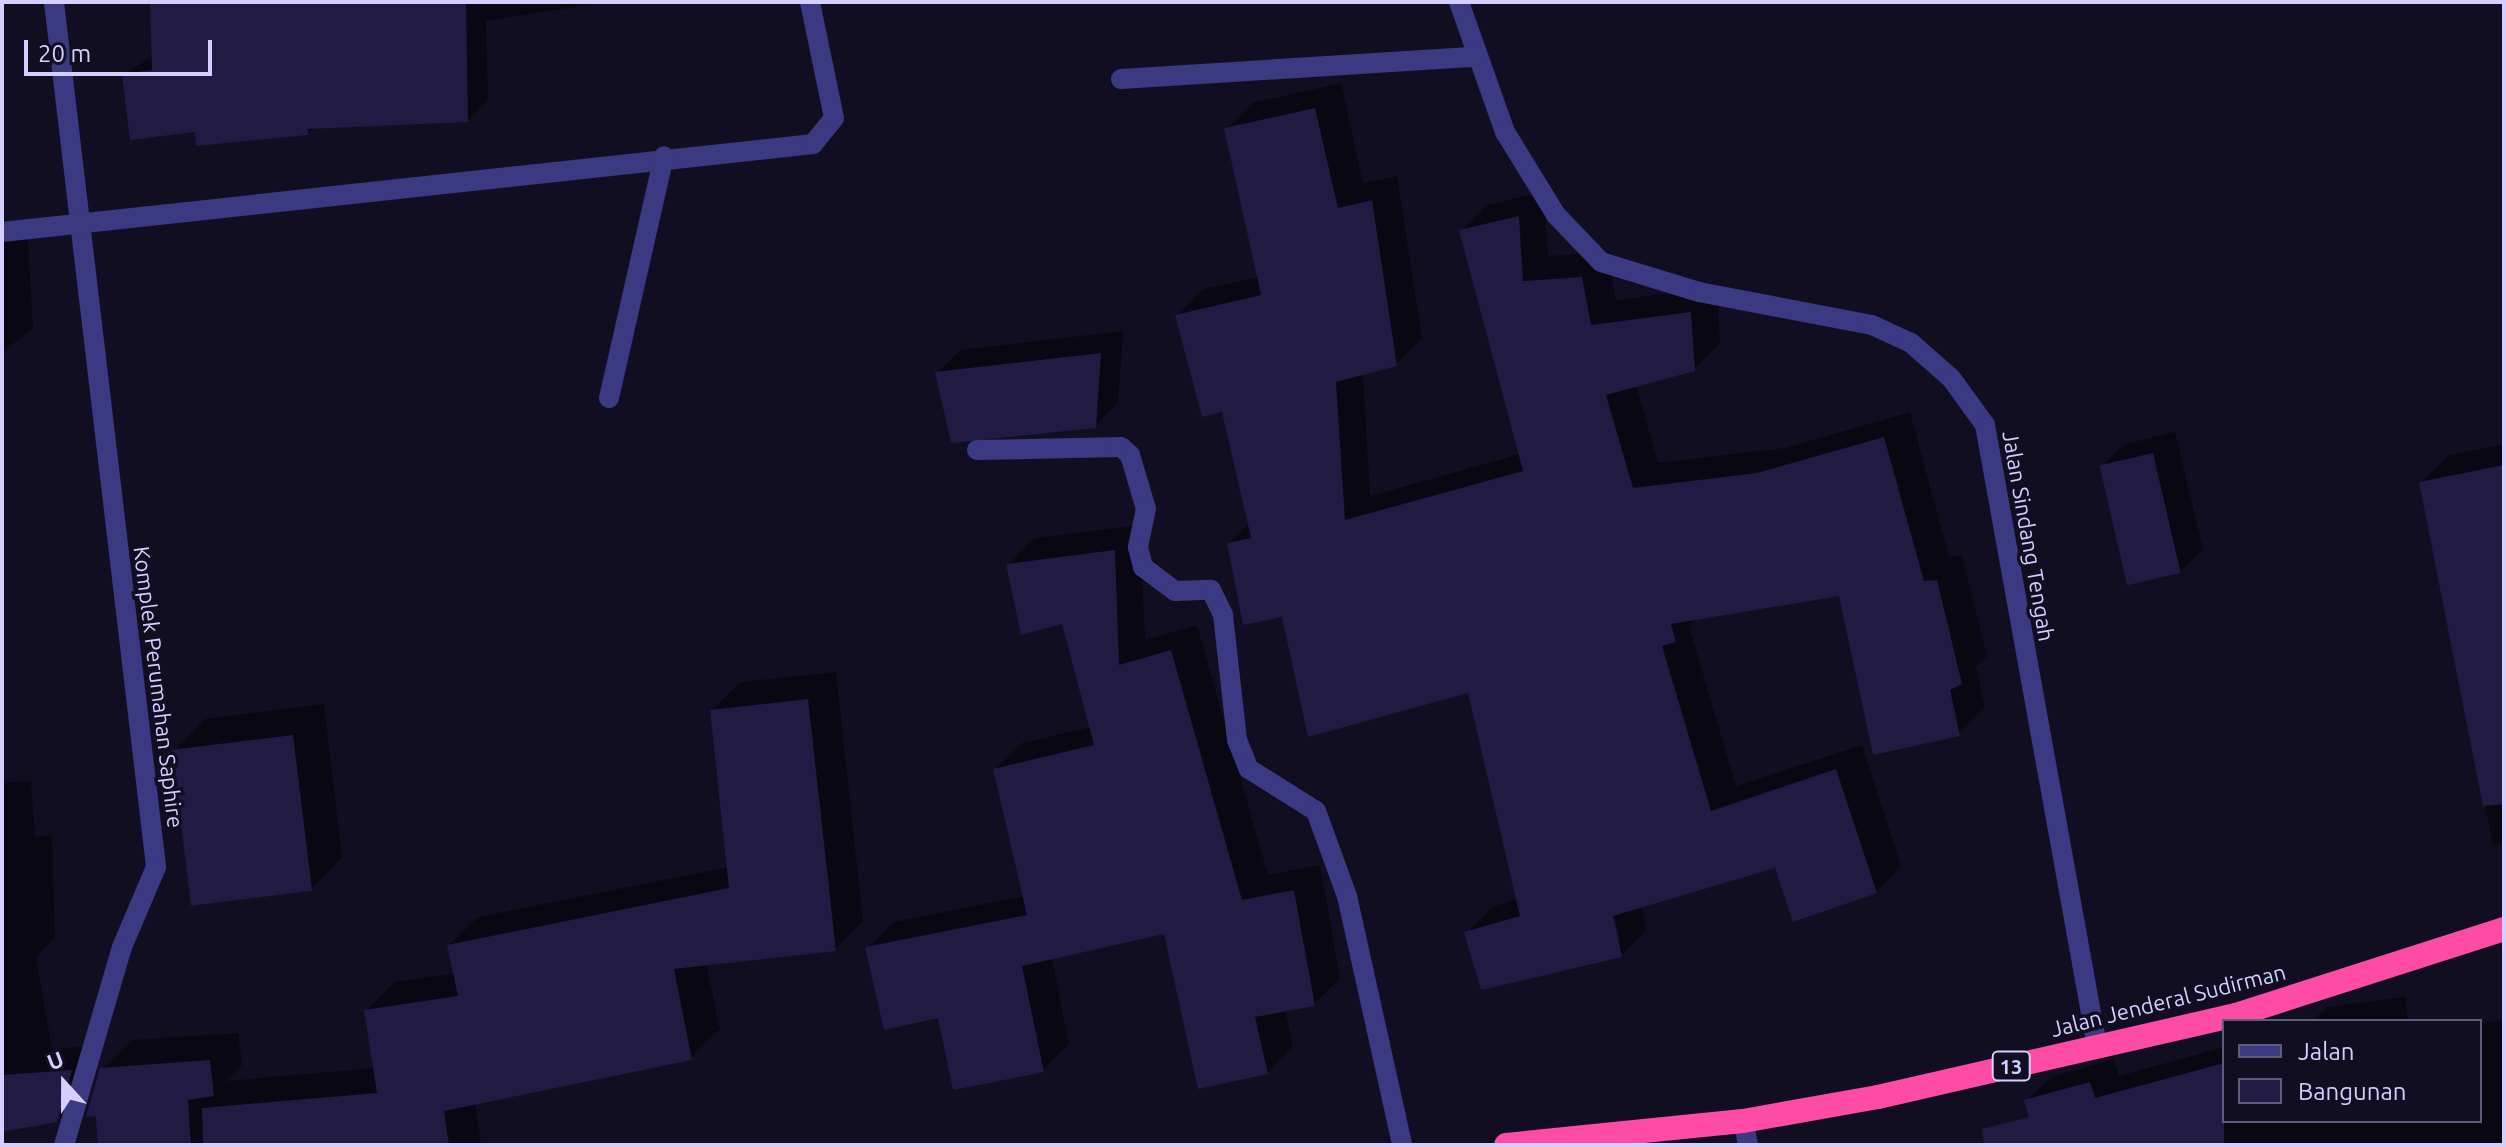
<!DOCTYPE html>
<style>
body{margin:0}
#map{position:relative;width:2506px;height:1147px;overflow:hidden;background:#110e22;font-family:Ubuntu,sans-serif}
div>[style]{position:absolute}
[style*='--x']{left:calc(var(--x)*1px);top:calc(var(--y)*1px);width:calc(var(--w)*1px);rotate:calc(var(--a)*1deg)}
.shadow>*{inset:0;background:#0007}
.building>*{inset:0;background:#211a43;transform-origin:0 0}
.street>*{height:20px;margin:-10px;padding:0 10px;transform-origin:10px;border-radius:10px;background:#3a3981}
.highway>*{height:24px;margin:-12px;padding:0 12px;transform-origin:12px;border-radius:12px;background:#fe4ba5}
span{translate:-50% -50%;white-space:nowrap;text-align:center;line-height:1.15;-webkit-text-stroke:7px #110e22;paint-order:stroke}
.shield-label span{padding:2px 6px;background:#110e22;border:2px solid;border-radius:6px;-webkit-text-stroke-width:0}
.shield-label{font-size:20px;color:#d4cfff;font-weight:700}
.street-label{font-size:22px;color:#d4cfff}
.frame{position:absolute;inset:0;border:4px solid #d4cfff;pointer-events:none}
.legend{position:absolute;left:2222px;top:1019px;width:260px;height:104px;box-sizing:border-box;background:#110e22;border:2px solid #5f5b7a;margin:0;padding:10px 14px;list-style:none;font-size:24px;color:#d4cfff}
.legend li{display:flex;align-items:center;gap:16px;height:40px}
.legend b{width:40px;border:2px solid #5f5b7a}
.north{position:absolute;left:24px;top:1043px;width:80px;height:80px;-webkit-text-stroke:6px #110e22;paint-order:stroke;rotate:339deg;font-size:22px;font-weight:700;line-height:32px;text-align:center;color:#d4cfff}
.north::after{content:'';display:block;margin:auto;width:28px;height:36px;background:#d4cfff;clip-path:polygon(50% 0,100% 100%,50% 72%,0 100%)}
.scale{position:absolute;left:24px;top:40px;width:188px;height:36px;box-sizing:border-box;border:4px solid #d4cfff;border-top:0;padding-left:10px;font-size:24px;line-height:28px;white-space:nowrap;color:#d4cfff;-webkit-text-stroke:6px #110e22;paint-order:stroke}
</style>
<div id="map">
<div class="shadow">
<i style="clip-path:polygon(152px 2px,605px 2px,486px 21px,488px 100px,468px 120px,314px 127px,307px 134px,197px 130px,124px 75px,154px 54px)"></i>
<i style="clip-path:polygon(evenodd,1341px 83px,1363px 183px,1397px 176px,1422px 338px,1396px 364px,1363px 373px,1370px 496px,1520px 454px,1462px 230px,1487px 205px,1544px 192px,1548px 256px,1607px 252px,1616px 300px,1717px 287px,1720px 343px,1694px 369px,1636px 385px,1658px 463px,1785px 448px,1910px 412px,1949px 557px,1962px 555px,1987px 656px,1976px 667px,1985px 708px,1959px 734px,1840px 594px,1698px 617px,1689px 626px,1736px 786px,1862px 745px,1901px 866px,1876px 892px,1776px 866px,1641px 905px,1647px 930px,1621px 956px,1467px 933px,1492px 907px,1518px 899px,1469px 691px,1283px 615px,1229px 543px,1249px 523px,1224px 409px,1177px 315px,1203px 289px,1259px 277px,1226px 129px,1252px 103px,1341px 83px,1608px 906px,1612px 906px,1620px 940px,1616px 940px,1608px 906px)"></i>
<i style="clip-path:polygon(2px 215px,5px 240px,28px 239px,33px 329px,2px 352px)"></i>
<i style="clip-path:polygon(1123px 331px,1118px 403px,1095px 426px,937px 373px,960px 350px)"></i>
<i style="clip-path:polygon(2175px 432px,2203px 549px,2180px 571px,2102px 466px,2125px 444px)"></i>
<i style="clip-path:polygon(2504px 444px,2504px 843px,2493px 846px,2421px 482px,2449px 455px)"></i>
<i style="clip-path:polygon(1140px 525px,1145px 640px,1197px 625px,1268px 875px,1320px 865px,1340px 978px,1314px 1004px,1285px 1010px,1293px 1046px,1267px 1073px,1165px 932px,1052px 958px,1069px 1044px,1043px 1070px,940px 1016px,867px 948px,894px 922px,1024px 896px,995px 769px,1022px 743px,1092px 727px,1063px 621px,1008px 564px,1034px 538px)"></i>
<i style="clip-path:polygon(836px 672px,863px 921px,835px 949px,706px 963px,720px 1029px,691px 1058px,475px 1102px,481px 1145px,100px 1145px,102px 1069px,131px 1040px,238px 1033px,242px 1065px,226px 1081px,375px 1068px,366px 1011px,395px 982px,455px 973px,449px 945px,478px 917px,729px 867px,712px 711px,740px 682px)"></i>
<i style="clip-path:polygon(324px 704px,342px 857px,311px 889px,174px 751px,205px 719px)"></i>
<i style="clip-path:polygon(31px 781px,35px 837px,52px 836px,55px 938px,36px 957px,52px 1049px,96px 1046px,81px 1095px,56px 1120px,2px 1130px,2px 783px)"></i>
<i style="clip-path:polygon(2405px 997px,2408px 1021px,2312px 1021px,2327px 1007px)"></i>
<i style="clip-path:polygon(2504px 1020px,2504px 1145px,2039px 1145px,2026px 1101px,2051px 1077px,2114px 1059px,2119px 1076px,2224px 1047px,2224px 1121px,2480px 1121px,2480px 1023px)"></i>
</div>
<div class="building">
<i style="clip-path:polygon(150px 2px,466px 2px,468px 122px,308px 129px,308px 135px,196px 146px,195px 132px,130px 140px,122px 74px,152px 70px)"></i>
<i style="clip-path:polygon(1315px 108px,1338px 208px,1372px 200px,1397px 366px,1336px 382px,1345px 520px,1523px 471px,1459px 230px,1519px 216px,1523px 281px,1582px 277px,1591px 325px,1691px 312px,1695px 371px,1606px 395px,1633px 488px,1757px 473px,1884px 437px,1924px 581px,1937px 580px,1962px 684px,1950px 690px,1960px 736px,1873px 755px,1839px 596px,1671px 624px,1676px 642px,1662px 646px,1711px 811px,1836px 769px,1877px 893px,1793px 922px,1775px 868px,1613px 916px,1622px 957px,1481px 990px,1464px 932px,1520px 916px,1468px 693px,1308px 737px,1282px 617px,1243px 625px,1227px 543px,1251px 538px,1222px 412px,1202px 417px,1175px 315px,1261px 295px,1224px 128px)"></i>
<i style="clip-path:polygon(1101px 353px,1096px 428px,951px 443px,935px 372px)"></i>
<i style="left:2153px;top:453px;width:123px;height:55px;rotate:77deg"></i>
<i style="clip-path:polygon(2504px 465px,2504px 804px,2483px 806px,2419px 482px)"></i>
<i style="clip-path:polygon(1115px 550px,1119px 665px,1171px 650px,1242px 900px,1294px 890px,1315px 1006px,1255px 1017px,1268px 1074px,1198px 1089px,1164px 934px,1022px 966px,1044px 1072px,953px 1090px,938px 1018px,884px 1030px,865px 947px,1027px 915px,993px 769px,1094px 745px,1062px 624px,1021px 635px,1006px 564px)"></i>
<i style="clip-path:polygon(808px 699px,836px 951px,674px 969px,692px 1060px,444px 1111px,449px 1145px,203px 1145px,202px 1108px,377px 1093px,364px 1010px,458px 996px,447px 945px,729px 888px,710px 710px)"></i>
<i style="left:293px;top:735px;width:157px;height:122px;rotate:83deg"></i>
<i style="clip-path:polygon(210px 1060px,214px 1096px,188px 1100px,191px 1145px,98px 1145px,96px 1116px,86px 1117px,100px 1068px)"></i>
<i style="clip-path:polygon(2224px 1063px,2224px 1145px,1984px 1145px,1982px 1129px,2029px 1117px,2024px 1100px,2090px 1082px,2095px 1098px)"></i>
<i style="clip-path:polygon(72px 1070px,57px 1122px,2px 1132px,2px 1075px)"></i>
</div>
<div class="street">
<i style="--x:54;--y:2;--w:871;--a:83.27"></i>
<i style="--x:156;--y:867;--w:87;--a:113"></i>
<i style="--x:122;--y:947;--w:206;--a:106.3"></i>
<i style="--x:1459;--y:2;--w:138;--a:70.5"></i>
<i style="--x:1505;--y:132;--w:97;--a:58.4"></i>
<i style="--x:1556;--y:215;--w:65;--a:46.2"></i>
<i style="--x:1601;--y:262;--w:102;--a:17"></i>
<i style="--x:1699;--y:292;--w:176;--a:10.8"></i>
<i style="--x:1872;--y:325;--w:43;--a:24.8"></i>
<i style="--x:1911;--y:343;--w:53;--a:41.2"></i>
<i style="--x:1951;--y:378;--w:58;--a:54.1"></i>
<i style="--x:1985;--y:425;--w:631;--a:79.78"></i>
<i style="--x:1121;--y:79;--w:354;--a:-3.6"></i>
<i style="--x:2;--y:232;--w:816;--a:-6.19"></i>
<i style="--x:813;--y:144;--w:33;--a:-51"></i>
<i style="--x:834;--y:118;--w:118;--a:-101.7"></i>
<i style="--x:609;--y:398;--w:248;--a:-77.2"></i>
<i style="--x:977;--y:450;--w:144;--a:-1.2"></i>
<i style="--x:1121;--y:447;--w:12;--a:42"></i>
<i style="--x:1130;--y:455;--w:56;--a:73.5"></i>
<i style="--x:1146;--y:509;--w:39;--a:102"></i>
<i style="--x:1138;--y:547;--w:21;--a:76"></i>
<i style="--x:1143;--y:567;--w:40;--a:37"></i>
<i style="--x:1175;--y:591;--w:36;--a:-2"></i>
<i style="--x:1211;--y:590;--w:28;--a:64"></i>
<i style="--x:1223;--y:615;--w:126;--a:83.6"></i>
<i style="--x:1237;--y:740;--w:31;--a:68"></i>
<i style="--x:1249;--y:769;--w:79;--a:32.1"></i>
<i style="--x:1316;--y:811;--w:90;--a:70"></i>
<i style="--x:1347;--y:896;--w:255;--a:77.5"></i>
<i style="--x:1743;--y:1121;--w:25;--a:78"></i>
</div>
<div class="highway">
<i style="--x:1506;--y:1145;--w:238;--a:-5.8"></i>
<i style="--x:1743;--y:1121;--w:137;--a:-10.1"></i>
<i style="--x:1878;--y:1097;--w:367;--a:-12.9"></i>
<i style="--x:2236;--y:1015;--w:281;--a:-17.8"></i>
</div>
<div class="shield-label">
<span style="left:2011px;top:1066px">13</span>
</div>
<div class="street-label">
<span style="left:2029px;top:536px;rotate:80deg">Jalan Sindang Tengah</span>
<span style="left:159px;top:687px;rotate:83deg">Komplek Perumahan Saphire</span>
<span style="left:2168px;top:1000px;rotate:-14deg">Jalan Jenderal Sudirman</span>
</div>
<div class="frame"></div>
<ul class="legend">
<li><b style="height:10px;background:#3a3981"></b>Jalan</li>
<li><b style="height:22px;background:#211a43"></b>Bangunan</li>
</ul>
<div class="north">U</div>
<div class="scale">20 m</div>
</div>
